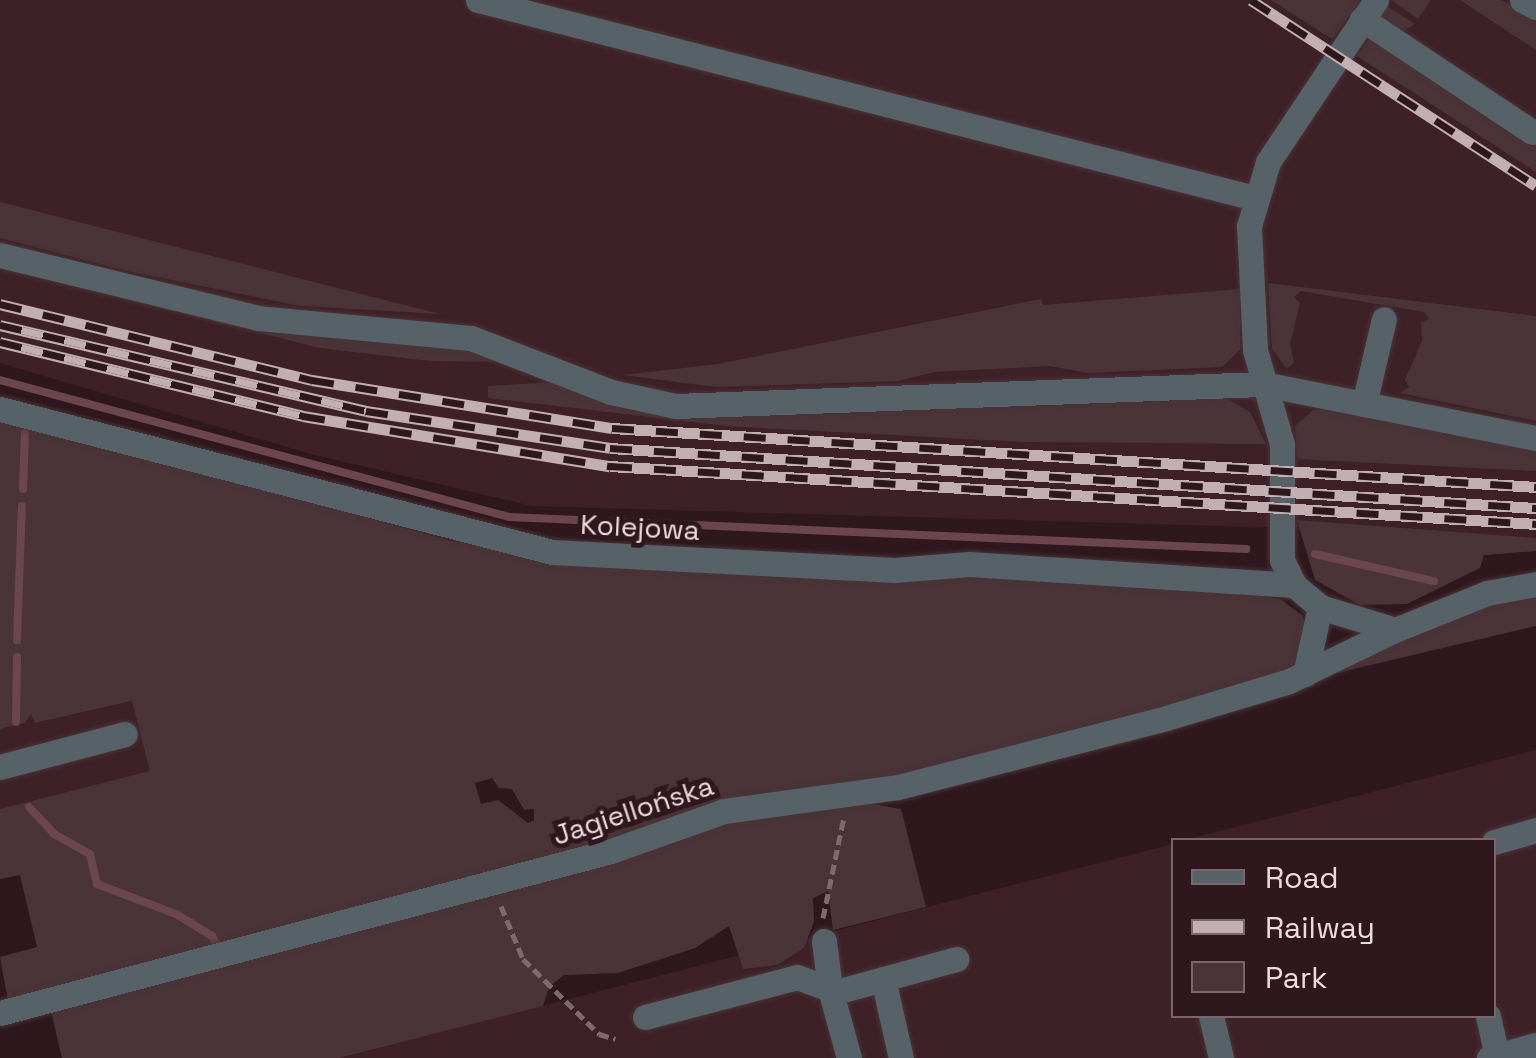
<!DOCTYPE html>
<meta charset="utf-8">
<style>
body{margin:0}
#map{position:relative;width:1536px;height:1058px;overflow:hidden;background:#2f181d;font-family:"Space Grotesk",sans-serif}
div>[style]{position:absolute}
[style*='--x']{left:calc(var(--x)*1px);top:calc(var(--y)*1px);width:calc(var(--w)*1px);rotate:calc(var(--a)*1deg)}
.built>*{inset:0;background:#3e2127}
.green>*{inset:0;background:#4a3438}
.stream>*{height:8px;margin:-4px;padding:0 4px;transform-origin:4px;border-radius:4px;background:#6b464e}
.path>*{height:5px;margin-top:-2.5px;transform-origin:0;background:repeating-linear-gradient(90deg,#7f6a6e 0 10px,transparent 0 15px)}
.roads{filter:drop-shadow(0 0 2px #4a3338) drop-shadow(0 0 2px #4a3338)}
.minor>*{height:25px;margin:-12.5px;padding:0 12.5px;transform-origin:12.5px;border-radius:12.5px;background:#566267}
.rail>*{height:11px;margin-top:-5.5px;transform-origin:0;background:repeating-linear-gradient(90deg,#2f181d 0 22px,#c2afb3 0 44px);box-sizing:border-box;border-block:2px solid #c2afb3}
span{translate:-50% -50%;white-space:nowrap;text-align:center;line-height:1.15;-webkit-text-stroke:10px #2f181d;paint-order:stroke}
.street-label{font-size:28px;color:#eddcdf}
.legend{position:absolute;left:1171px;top:838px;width:325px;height:180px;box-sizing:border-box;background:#2f181d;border:2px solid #7b666b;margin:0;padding:12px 18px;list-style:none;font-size:30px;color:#eddcdf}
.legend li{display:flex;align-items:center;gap:20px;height:50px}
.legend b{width:50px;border:2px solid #7b666b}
</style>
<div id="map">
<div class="built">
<i style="clip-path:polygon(0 0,1536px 0,1536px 551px,1484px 555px,1289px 528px,532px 506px,311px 454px,0 363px)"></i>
<i style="clip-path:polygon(132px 701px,151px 772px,0 809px,0 729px,25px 723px,31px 714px,36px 723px)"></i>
<i style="clip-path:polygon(1536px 750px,1536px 1058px,339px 1058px,1173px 844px,1174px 1016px,1494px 1016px,1494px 840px,1185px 840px)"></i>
</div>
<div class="green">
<i style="clip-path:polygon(1271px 0,1359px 0,1360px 1px,1332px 39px)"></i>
<i style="clip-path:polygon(1391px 0,1431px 0,1418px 19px)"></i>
<i style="clip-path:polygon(1460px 0,1501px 0,1536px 18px,1536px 50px)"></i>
<i style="clip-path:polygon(1387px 6px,1415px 24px,1396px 35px,1378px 17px)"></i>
<i style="clip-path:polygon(1369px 39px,1448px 91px,1536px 132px,1536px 172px,1357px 56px)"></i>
<i style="clip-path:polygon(0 202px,440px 314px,300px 306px,127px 271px,0 238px)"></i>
<i style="clip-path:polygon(0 267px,273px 333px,456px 348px,506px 362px,430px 361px,320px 348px)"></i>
<i style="clip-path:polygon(1268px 283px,1536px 316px,1536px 421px,1400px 393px,1409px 387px,1405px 380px,1422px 341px,1421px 322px,1429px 319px,1424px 312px,1301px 291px,1294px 297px,1300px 303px,1290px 344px,1294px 362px,1287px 369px,1272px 349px)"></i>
<i style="clip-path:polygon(1240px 289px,1240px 350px,1222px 367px,1088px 373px,1050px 366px,934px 372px,898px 381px,716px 387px,623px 375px,718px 364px,1041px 299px,1043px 305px)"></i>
<i style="clip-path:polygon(556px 382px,629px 410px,678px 417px,1224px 397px,1250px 412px,1266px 444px,1023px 442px,726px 426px,488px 398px,488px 386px)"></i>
<i style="clip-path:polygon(1313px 410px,1342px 410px,1536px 450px,1536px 471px,1297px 459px,1295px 426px)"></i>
<i style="clip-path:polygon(evenodd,0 414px,447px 540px,519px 554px,1034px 574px,1255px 595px,1280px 599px,1302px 615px,1310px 636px,1295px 664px,1261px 682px,1007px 752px,626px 836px,8px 1001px,0 957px,37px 947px,20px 875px,0 879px,0 809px,150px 771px,132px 701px,35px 723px,31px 714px,25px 723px,0 729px,0 414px,492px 778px,499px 788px,512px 789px,524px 810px,534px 809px,534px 820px,528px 823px,498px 800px,481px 804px,475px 783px,492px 778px)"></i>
<i style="clip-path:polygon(1297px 520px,1536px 538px,1536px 551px,1484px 555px,1480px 568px,1407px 604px,1360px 605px,1315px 580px)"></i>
<i style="clip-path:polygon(1536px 593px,1536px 626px,1337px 673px,1461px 610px)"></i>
<i style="clip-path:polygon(839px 798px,901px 809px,926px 907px,833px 930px,828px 891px,813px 898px,814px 922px,804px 948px,777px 965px,743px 969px,729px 926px,695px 948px,618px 973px,564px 975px,549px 987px,543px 1006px,339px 1058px,62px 1058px,51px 1011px,659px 837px)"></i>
</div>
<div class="stream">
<i style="--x:0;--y:380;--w:527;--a:15.06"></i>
<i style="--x:509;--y:517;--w:738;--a:2.49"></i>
<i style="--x:23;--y:489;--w:56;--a:-88"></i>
<i style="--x:1315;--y:554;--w:122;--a:12.8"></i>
<i style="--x:17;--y:640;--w:134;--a:-87.9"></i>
<i style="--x:16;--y:722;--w:65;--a:-89.1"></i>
<i style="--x:29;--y:807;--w:37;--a:47"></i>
<i style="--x:54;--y:834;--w:41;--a:29.1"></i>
<i style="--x:90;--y:854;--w:31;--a:77"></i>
<i style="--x:97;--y:884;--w:87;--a:20.9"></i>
<i style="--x:178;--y:915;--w:40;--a:32"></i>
<i style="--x:212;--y:936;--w:15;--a:62"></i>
</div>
<div class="path">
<i style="--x:501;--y:906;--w:57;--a:67.5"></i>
<i style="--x:523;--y:959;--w:107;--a:44.6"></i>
<i style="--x:599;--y:1034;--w:17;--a:17"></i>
<i style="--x:823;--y:918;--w:103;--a:-78.3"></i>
</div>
<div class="roads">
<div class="minor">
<i style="--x:478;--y:0;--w:802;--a:14.3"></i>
<i style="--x:1376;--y:0;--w:195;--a:123.7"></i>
<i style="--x:1268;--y:162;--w:67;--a:106.5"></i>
<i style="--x:1249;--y:226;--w:124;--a:87.2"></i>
<i style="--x:1255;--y:350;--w:98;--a:74"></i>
<i style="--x:1282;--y:444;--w:116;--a:90"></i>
<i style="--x:1282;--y:560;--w:28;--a:64"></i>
<i style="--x:1294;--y:585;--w:34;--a:40"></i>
<i style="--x:1320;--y:607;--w:78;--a:17"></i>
<i style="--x:1395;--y:630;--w:99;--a:-21.9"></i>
<i style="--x:1487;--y:593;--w:50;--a:-10.4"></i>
<i style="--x:1522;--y:0;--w:16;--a:27"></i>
<i style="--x:1362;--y:19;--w:204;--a:33.6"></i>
<i style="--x:0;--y:255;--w:266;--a:13.7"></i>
<i style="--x:258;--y:318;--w:214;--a:5.4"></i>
<i style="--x:471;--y:338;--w:150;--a:21.1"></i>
<i style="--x:611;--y:392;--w:66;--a:12.2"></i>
<i style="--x:676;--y:406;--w:587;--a:-2.15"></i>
<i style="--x:1263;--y:384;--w:278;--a:11.2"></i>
<i style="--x:1364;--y:404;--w:87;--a:-76.8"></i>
<i style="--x:0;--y:409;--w:570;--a:14.52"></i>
<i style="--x:552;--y:552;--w:343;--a:3"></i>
<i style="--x:895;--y:570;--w:74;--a:-4.6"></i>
<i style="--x:969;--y:564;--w:326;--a:3.7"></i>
<i style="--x:1305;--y:674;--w:69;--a:-77.4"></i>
<i style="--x:0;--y:767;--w:129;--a:-14.8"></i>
<i style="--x:1494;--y:842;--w:44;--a:-15.9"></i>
<i style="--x:824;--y:941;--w:48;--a:82.9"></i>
<i style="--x:883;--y:979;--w:81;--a:77.2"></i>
<i style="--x:832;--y:993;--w:129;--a:-15.3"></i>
<i style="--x:0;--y:1013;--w:632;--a:-14.85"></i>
<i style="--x:611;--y:851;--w:120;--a:-19.5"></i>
<i style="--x:724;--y:811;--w:176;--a:-7.9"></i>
<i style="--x:898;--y:787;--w:277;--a:-14.4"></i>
<i style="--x:1166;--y:718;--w:128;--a:-16.7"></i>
<i style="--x:1289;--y:681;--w:118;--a:-25.7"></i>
<i style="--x:1211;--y:1016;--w:43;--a:76.6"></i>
<i style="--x:1488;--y:1016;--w:41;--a:77.3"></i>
<i style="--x:645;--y:1017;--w:157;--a:-14.7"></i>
<i style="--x:797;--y:977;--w:35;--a:20"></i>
<i style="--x:830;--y:989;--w:72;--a:74.6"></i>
<i style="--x:1489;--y:1058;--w:49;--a:-15.5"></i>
</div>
</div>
<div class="rail">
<i style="--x:1251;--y:0;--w:340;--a:33.1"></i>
<i style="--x:0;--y:304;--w:321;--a:13.7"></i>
<i style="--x:312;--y:380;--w:304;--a:9.1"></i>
<i style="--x:612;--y:428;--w:926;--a:3.65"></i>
<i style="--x:0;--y:325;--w:376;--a:13.2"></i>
<i style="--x:366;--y:411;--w:247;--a:8.6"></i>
<i style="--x:610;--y:448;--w:928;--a:3.71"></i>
<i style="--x:0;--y:342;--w:312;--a:13.7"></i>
<i style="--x:303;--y:416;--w:311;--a:9.3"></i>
<i style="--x:610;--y:466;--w:928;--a:3.58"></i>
</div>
<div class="street-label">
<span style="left:640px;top:527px;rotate:3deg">Kolejowa</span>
<span style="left:633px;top:810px;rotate:-18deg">Jagiellońska</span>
</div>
<ul class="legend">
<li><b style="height:12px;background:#566267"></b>Road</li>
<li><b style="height:12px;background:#c2afb3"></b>Railway</li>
<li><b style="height:28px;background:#4a3438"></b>Park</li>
</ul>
</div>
